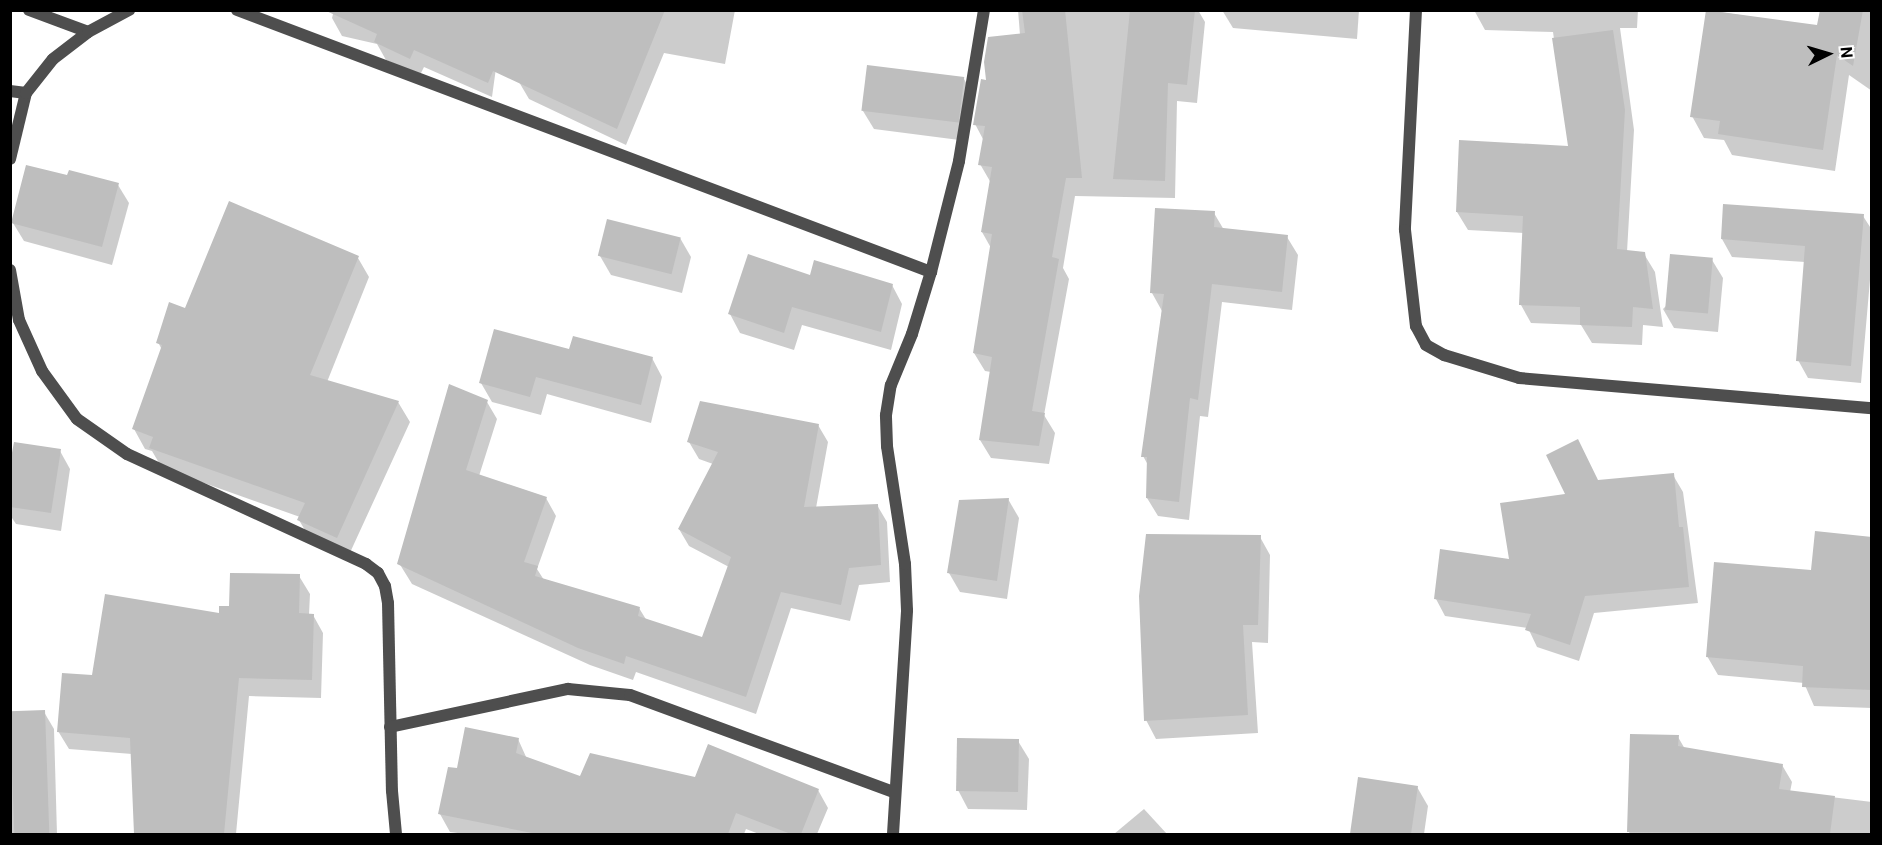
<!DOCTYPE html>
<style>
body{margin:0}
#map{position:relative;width:1882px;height:845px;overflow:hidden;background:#fff;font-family:Roboto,sans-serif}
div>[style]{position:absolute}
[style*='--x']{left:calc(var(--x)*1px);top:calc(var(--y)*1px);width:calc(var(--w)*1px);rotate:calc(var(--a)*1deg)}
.shadow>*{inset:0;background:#0003}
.building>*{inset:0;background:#bebebe;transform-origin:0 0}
.minor>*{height:12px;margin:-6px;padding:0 6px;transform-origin:6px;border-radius:6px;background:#4e4e4e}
span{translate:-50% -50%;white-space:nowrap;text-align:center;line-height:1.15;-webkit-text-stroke:5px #fff;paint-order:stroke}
.frame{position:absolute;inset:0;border:12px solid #000;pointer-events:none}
.north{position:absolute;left:1798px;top:24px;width:60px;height:60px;-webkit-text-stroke:4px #fff;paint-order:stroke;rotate:85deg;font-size:16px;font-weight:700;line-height:24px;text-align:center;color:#000}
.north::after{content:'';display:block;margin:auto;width:21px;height:27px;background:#000;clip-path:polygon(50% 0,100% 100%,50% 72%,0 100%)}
</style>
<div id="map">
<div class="shadow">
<i style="clip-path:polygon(334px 10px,504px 10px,492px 97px,424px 67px,420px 75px,386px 60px,377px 44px,342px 36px,332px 18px)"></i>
<i style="clip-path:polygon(570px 10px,735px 10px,725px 64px,664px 53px,626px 145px,529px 99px,519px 82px)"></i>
<i style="clip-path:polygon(1018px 10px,1198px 10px,1205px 22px,1197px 103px,1177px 101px,1175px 198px,1075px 196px,1063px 268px,1069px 279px,1044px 415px,1055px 433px,1049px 464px,991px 458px,980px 440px,991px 372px,985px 371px,974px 353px,991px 248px,982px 232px,991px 183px,980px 164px,984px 141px,975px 124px,987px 82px,1020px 35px)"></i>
<i style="clip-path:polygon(1222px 10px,1359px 10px,1357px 39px,1233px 28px)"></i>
<i style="clip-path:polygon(1474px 10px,1638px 10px,1637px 28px,1620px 28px,1634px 130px,1627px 252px,1644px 254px,1655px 272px,1663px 327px,1643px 325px,1642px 345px,1592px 343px,1581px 325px,1531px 323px,1521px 305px,1524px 233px,1468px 230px,1457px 212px,1569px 148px,1553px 32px,1485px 30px)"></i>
<i style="clip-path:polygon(1707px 10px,1818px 27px,1821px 10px,1872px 10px,1872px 91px,1849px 75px,1835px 171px,1732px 155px,1724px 140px,1704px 138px,1692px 116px)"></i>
<i style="clip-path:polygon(964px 79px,974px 97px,967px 141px,874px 129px,863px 111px)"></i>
<i style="clip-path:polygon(67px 177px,118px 185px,129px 203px,112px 265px,24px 241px,13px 223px)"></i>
<i style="clip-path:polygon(1724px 206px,1863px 216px,1872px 230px,1872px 257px,1861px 383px,1808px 378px,1798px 360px,1805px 262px,1732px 257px,1722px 239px)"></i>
<i style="clip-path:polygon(1214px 213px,1224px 230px,1287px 237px,1298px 255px,1292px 310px,1222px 302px,1208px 417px,1200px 416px,1189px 520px,1158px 516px,1147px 498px,1148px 465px,1143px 456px,1162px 311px,1152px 293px)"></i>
<i style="clip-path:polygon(680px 238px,691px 257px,682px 293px,611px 275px,600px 256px)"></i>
<i style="clip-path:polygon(358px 258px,369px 277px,327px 382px,398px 402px,410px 422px,348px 557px,310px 539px,299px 520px,300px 517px,162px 468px,152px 451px,145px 449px,134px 429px,162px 350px,158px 342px,186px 310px)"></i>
<i style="clip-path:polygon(1712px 260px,1723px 278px,1718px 332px,1674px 328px,1663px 309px)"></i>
<i style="clip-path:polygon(811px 277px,892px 285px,902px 304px,891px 350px,802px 325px,794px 350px,740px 333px,730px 314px)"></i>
<i style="clip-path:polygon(570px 351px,652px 358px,662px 377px,651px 423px,547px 394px,541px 415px,492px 402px,481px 383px)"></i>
<i style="clip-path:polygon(487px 402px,497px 419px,479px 476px,546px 498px,556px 516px,537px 569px,544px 580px,639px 608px,647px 621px,703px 639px,729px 567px,689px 546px,679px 529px,713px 464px,699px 459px,689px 442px,818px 425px,828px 442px,816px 508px,877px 505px,887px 522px,890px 582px,859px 585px,850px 621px,791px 608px,756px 714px,636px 672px,633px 680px,590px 665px,412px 584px,399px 563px)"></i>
<i style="clip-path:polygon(60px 451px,70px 469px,61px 531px,16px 524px,10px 515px,10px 473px)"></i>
<i style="clip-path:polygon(1673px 475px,1683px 492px,1698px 603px,1594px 613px,1579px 661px,1537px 647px,1528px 628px,1445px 616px,1436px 599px,1511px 561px,1567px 495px,1598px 481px)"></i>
<i style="clip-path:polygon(1008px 499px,1019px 518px,1007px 599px,960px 592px,949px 573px)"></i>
<i style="clip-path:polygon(1260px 537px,1270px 555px,1268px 643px,1252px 642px,1258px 733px,1156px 739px,1146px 720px)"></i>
<i style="clip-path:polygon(1872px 538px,1872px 708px,1814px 706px,1804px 683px,1718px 675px,1707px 656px,1813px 572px)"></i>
<i style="clip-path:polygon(299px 576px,310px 594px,309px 615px,313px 615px,323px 633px,321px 698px,249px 696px,236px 834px,136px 834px,132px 754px,69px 749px,58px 731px,93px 677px)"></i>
<i style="clip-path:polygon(44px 712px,54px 729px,57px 834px,10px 834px,10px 713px)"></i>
<i style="clip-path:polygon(1678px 737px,1685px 749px,1782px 765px,1792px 782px,1790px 792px,1872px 802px,1872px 834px,1630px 834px,1629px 832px)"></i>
<i style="clip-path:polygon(518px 739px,527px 759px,581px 778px,696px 778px,818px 790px,828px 808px,817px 834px,759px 834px,746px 829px,744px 834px,465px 834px,450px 832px,440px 814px,458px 770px)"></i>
<i style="clip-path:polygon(1018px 741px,1029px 759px,1027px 810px,968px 809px,958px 790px)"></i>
<i style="clip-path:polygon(1417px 787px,1428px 806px,1424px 834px,1353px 834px)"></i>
<i style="clip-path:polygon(1144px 809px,1167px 834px,1114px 834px)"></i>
</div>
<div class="building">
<i style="clip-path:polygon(324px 10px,665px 10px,617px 129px,493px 71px,488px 83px,414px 50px,410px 59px,374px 42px,377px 34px)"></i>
<i style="clip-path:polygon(1022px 10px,1065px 10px,1082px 178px,1066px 178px,1052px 257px,1059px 259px,1032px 411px,1045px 413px,1039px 446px,979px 440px,992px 357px,973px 353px,992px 234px,981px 232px,992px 167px,978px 165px,985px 126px,973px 125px,981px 79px,986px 80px,984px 62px,988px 37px,1025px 33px)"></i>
<i style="clip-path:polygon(1130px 10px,1195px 10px,1187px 85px,1168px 83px,1165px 181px,1113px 179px)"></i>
<i style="clip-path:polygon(1706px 10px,1817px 25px,1820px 10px,1863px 10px,1853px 66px,1837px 55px,1823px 150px,1718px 134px,1720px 121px,1690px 117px)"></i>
<i style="clip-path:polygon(1613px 30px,1625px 110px,1617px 249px,1645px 252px,1653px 309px,1633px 307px,1632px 327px,1580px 325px,1580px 307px,1519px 305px,1523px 216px,1456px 212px,1459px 140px,1568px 146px,1552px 38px)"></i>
<i style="left:867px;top:65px;width:98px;height:46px;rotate:7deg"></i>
<i style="clip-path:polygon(26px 165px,67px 175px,69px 170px,119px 183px,102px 247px,11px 223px)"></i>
<i style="clip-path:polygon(229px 201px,359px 256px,310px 375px,399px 401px,337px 538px,297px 520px,305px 503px,149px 448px,153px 437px,132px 429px,162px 345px,156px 343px,169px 302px,185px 308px)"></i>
<i style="clip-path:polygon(1723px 204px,1864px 214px,1851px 366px,1796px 361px,1805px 246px,1721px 239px)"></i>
<i style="clip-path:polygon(1155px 208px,1215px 211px,1214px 227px,1288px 235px,1282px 292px,1212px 284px,1198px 400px,1190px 398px,1179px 502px,1146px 498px,1147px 457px,1141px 457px,1164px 294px,1150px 293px)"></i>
<i style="left:607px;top:219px;width:76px;height:38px;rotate:14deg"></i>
<i style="clip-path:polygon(748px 254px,810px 275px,814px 260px,893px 284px,881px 332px,792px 307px,784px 333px,728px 314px)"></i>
<i style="left:1670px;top:254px;width:43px;height:56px;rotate:5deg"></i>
<i style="clip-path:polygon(494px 329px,569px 349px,573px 336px,653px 357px,641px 405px,536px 377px,530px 397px,479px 383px)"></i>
<i style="clip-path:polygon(449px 384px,488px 400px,466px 470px,547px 497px,524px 562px,538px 566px,535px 576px,640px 607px,638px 616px,702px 637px,731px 557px,678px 529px,718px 452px,687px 442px,700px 401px,819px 424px,804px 507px,878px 504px,881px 565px,849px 568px,841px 605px,781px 592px,746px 697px,626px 656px,624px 664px,578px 648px,397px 564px)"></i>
<i style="clip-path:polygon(1578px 439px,1598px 480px,1674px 473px,1679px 527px,1683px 527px,1689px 587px,1585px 596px,1570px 645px,1525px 630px,1531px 614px,1434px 599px,1440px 549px,1509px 559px,1500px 503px,1565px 494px,1546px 455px)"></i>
<i style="clip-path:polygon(14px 442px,61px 449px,51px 513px,10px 507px,10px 463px)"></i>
<i style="clip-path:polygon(1009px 498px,997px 581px,947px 573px,959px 500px)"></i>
<i style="clip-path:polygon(1815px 531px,1872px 537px,1872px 690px,1802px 687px,1803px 666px,1706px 657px,1714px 562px,1811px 570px)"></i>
<i style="clip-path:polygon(1146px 534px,1261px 535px,1258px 625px,1243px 625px,1248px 715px,1144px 721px,1139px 596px)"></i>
<i style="clip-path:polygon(230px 573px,300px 574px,299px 613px,314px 614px,312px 680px,239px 678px,224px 834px,134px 834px,130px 738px,57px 732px,62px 673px,92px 675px,105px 594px,219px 613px,219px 606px,229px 606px)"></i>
<i style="left:45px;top:710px;width:124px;height:35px;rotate:88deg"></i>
<i style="clip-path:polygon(465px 727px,519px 738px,516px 753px,580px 776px,590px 753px,695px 777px,708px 744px,819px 789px,801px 834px,791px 834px,736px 813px,728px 834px,537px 834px,438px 814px,448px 767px,457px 768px)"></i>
<i style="clip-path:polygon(1630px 734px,1679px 735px,1678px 746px,1783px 764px,1779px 789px,1835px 796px,1830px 834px,1627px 832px)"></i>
<i style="left:957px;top:738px;width:62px;height:53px;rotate:1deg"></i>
<i style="clip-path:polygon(1358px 777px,1418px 786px,1411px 834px,1350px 834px)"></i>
</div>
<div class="minor">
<i style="--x:29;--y:10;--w:63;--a:20.4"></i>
<i style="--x:237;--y:10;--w:742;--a:20.68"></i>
<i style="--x:1416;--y:10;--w:220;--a:92.9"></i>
<i style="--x:1405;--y:230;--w:97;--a:83.5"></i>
<i style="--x:1416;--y:326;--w:21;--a:62"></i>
<i style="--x:1426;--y:345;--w:21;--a:29"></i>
<i style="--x:1444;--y:355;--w:78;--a:17"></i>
<i style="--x:1519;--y:378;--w:354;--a:4.9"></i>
<i style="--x:10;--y:91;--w:16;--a:7"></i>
<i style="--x:10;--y:159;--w:68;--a:-76.4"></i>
<i style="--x:26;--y:93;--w:43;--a:-51.5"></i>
<i style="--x:53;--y:59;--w:44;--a:-37.6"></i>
<i style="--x:88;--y:32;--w:47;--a:-28.2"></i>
<i style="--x:10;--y:270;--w:51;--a:79.8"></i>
<i style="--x:19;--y:320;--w:56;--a:65.7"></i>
<i style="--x:42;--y:371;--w:59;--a:53.9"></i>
<i style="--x:77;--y:419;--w:61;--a:35"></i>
<i style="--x:127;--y:454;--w:263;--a:24.7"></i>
<i style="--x:366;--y:564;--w:15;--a:37"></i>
<i style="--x:378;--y:573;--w:15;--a:62"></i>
<i style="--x:385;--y:586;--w:17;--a:80"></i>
<i style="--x:388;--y:603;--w:188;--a:88.8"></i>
<i style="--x:392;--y:791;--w:43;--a:84.7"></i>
<i style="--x:390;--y:727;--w:182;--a:-12.1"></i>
<i style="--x:568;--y:689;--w:62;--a:5.5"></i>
<i style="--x:630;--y:695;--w:281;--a:20.2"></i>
<i style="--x:893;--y:834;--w:224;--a:-86.4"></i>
<i style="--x:907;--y:610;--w:46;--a:-92.5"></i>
<i style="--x:905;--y:564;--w:119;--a:-98.7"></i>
<i style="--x:887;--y:446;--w:31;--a:-92"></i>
<i style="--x:886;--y:415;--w:30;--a:-81"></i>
<i style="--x:891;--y:385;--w:55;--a:-67.6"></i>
<i style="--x:912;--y:334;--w:65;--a:-73"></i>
<i style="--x:931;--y:272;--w:114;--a:-75.8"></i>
<i style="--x:959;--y:161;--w:153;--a:-80.6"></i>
</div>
<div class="frame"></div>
<div class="north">N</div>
</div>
